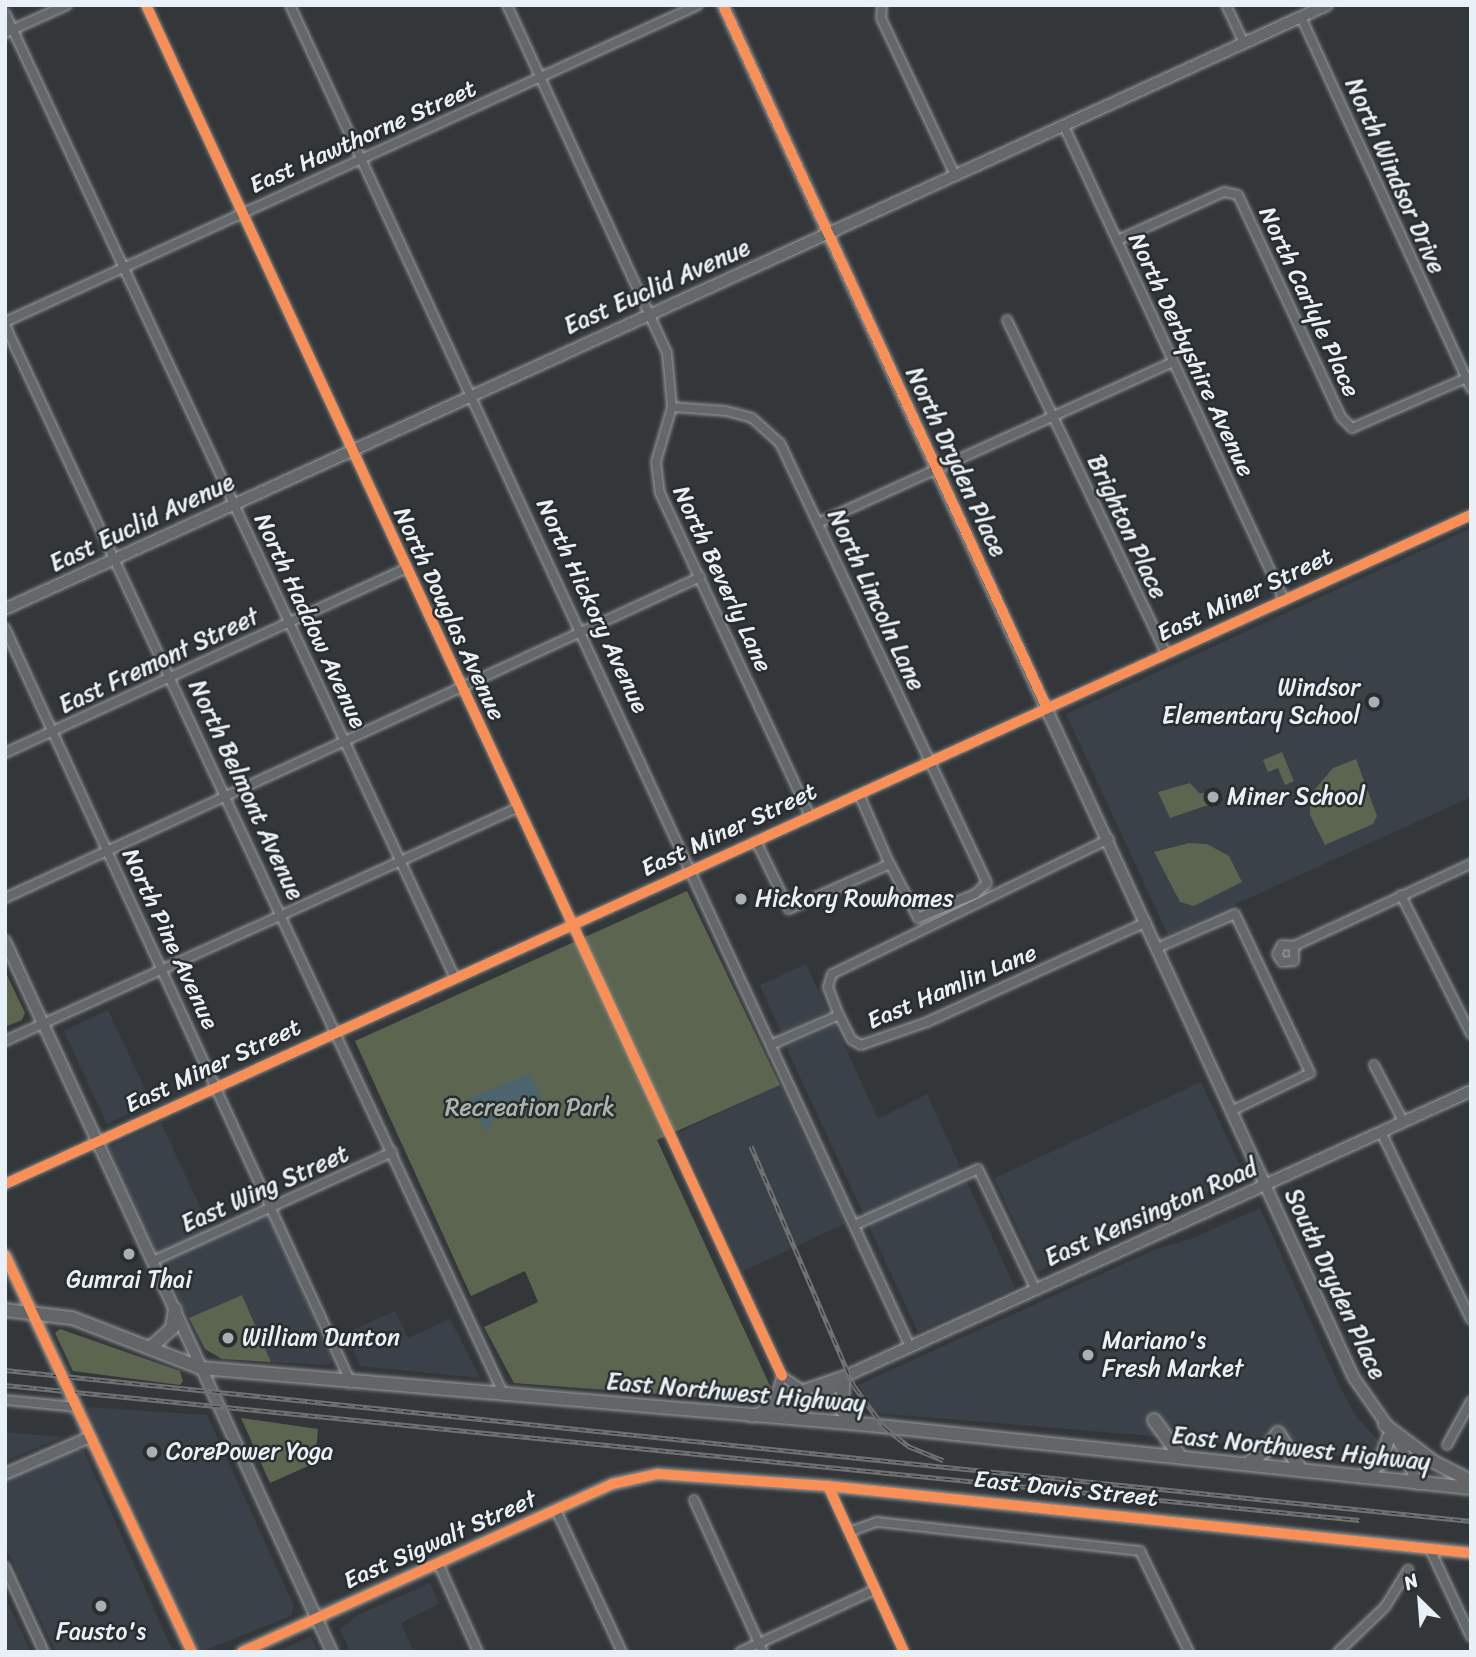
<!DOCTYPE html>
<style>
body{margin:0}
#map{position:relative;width:1476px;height:1657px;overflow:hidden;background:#343739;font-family:Sriracha,sans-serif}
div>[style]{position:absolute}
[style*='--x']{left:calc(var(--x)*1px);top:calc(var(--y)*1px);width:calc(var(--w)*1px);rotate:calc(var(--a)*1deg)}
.built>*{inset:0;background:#3b4148;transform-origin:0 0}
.green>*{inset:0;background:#5c654f}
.water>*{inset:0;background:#4c646e}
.roads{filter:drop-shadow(0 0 2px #9a9d9f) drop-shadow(0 0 2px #9a9d9f)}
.minor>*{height:8px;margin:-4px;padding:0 4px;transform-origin:4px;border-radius:4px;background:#64686b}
.tertiary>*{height:10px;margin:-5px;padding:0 5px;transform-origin:5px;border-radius:5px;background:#64686b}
.secondary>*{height:10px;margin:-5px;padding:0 5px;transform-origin:5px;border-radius:5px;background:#64686b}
.primary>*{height:12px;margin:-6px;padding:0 6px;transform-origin:6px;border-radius:6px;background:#636566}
.rail>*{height:5px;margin-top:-2.5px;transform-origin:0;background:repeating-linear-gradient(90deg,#2a2d2e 0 8px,#6f7172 0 16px);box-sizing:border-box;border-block:2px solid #6f7172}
.cycleway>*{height:10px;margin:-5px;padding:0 5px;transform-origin:5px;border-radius:5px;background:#f78f57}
.dots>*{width:19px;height:19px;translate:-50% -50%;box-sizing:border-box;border:4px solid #2a2d2e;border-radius:50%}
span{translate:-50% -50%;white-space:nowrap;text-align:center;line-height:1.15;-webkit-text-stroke:5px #2a2d2e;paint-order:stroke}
.street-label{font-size:24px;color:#e8f1f8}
.poi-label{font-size:24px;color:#e8f1f8}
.right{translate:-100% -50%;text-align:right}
.left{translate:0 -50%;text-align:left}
.park-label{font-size:24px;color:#acb5ad}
.frame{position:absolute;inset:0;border:7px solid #e8f1f8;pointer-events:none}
.north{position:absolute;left:1385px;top:1566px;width:70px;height:70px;-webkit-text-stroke:5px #2a2d2e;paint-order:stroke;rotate:335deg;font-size:19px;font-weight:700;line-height:28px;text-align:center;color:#e8f1f8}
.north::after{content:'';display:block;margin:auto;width:24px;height:32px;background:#e8f1f8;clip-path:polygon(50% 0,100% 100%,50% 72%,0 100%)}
</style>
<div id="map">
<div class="built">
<i style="clip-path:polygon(1471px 528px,1471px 797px,1168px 935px,1066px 714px)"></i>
<i style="left:806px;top:964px;width:52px;height:51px;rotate:65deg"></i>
<i style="left:108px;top:1010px;width:103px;height:49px;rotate:65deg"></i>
<i style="clip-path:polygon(835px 1025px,878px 1119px,927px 1094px,1015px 1288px,918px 1332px,786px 1047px)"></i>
<i style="left:1201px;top:1082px;width:103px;height:228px;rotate:65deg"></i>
<i style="left:780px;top:1085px;width:153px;height:112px;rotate:65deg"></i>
<i style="left:161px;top:1123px;width:118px;height:58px;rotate:65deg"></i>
<i style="clip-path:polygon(1260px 1208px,1341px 1389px,1355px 1415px,1383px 1446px,1374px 1460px,1140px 1435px,875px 1413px,858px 1385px,1156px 1249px,1191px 1239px)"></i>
<i style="clip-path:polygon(268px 1214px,332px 1360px,329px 1365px,271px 1362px,241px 1295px,189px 1318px,162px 1261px)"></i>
<i style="clip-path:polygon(395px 1311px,408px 1338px,450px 1319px,480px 1378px,360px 1366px,346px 1333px)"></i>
<i style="clip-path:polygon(87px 1407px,207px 1415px,294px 1606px,291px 1616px,201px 1652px)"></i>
<i style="clip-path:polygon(5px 1432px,63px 1437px,5px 1461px)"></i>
<i style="clip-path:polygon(74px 1448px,84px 1451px,173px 1652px,56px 1652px,5px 1546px,5px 1479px)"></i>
<i style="clip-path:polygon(430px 1583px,439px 1604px,401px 1623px,414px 1652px,350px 1652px,340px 1629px,358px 1615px)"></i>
<i style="clip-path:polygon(5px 1596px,31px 1652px,5px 1652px)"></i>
<i style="clip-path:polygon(311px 1636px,318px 1652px,277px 1652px)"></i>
</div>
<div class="green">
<i style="clip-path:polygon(1282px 752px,1294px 781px,1285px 785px,1278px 768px,1268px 772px,1263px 760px)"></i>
<i style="clip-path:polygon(1356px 759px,1377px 816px,1373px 824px,1325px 845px,1310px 815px,1310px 795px,1333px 768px)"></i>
<i style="clip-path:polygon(1190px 783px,1199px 793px,1211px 793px,1214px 803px,1170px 818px,1158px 792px)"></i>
<i style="clip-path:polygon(1189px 843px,1207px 844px,1229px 856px,1242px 882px,1194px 906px,1180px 902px,1154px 852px)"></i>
<i style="clip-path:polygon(687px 891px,780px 1085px,657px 1140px,771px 1388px,739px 1400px,514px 1383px,484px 1327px,538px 1302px,525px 1271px,471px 1296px,355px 1041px)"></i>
<i style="clip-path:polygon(5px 971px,25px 1013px,22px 1020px,5px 1027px)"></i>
<i style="clip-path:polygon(242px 1295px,271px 1362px,222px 1359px,205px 1349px,189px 1318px)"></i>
<i style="clip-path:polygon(60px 1329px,180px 1371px,183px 1381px,180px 1385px,73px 1371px,55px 1333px)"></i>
<i style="clip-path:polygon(241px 1418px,318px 1429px,315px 1463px,270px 1483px)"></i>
</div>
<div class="water">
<i style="clip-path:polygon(530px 1074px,542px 1099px,489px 1123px,491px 1129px,485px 1131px,470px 1098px)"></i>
</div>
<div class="roads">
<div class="minor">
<i style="--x:146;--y:5;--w:1511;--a:65.11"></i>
<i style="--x:290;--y:5;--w:1478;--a:65.2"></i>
<i style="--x:507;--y:5;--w:383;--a:65.3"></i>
<i style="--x:667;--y:353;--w:54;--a:84.7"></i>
<i style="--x:672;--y:407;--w:57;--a:106.2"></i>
<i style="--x:656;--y:462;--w:31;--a:83"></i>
<i style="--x:660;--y:493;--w:356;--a:65.1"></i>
<i style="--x:882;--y:5;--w:13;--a:94"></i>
<i style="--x:881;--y:18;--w:174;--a:64.8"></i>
<i style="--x:1226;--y:5;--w:42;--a:64.7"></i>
<i style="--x:5;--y:13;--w:1065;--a:65"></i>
<i style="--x:1301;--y:17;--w:409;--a:65.4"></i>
<i style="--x:5;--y:33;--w:68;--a:-24.3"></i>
<i style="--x:1064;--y:126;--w:523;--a:65.1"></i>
<i style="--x:1118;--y:240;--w:116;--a:-24.4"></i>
<i style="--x:1224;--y:192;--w:14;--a:12"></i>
<i style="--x:1238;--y:195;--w:245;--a:65.1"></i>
<i style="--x:1341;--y:417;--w:16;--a:45"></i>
<i style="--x:1352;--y:428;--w:130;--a:-23.6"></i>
<i style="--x:1007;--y:320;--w:370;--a:64.5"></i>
<i style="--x:5;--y:322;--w:762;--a:-24.58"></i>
<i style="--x:5;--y:325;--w:1181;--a:65"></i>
<i style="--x:672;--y:407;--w:54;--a:4.2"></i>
<i style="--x:726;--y:411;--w:27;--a:15"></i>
<i style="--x:752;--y:418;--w:38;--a:42"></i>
<i style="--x:780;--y:443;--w:486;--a:64.8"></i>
<i style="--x:987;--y:883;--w:16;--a:137"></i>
<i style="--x:975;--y:894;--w:62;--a:157.2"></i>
<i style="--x:918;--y:918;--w:61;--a:-117.4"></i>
<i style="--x:890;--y:864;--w:111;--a:156"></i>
<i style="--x:789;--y:909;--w:76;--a:-115.9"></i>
<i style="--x:818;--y:523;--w:390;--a:-24.4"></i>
<i style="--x:5;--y:628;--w:831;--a:65.38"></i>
<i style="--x:5;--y:753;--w:440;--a:-24.7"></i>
<i style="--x:859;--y:794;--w:77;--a:66.4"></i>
<i style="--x:1109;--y:839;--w:308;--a:154"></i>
<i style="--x:832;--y:974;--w:14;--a:107"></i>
<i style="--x:828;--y:987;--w:30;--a:69"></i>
<i style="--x:839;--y:1015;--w:28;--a:63"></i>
<i style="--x:852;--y:1040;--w:10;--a:29"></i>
<i style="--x:861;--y:1045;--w:70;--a:-19.2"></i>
<i style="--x:927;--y:1022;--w:241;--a:-24.5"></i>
<i style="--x:1401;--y:895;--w:156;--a:63.3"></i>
<i style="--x:5;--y:898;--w:766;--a:-24.79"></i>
<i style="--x:1294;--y:946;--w:15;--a:90"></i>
<i style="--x:1294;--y:961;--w:12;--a:175"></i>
<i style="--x:1282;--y:962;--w:9;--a:-122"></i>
<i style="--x:1277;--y:954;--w:10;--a:-61"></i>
<i style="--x:1282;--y:945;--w:12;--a:5"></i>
<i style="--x:1294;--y:946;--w:195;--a:-24.9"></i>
<i style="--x:1157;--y:948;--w:85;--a:-23.6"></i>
<i style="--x:1235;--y:914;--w:176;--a:64.7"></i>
<i style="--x:1310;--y:1073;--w:85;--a:154.3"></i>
<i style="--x:5;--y:1041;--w:563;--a:-24.47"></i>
<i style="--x:773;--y:1044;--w:72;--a:-23.7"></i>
<i style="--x:1374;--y:1065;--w:63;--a:62.6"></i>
<i style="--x:1381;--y:1132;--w:208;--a:64.4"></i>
<i style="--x:5;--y:1184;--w:1611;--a:-24.53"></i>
<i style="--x:857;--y:1224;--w:133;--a:-24.4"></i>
<i style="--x:978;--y:1169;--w:132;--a:64.4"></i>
<i style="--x:153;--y:1261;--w:263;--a:-24.5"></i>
<i style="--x:5;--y:1400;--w:71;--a:5.6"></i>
<i style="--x:773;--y:1405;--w:30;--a:-73"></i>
<i style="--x:782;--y:1376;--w:25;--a:34"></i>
<i style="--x:1447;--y:1445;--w:50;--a:-61.4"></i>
<i style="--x:828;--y:1486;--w:183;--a:65.4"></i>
<i style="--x:694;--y:1500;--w:167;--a:65.6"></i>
<i style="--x:556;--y:1510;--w:157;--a:65.1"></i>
<i style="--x:849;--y:1532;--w:30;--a:-20"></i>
<i style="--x:877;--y:1522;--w:265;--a:6.3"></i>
<i style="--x:1140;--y:1551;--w:112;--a:64.1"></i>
<i style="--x:1430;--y:1549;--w:97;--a:65"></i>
<i style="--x:438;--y:1563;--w:98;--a:65.8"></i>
<i style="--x:5;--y:1567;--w:94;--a:65.4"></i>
<i style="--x:740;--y:1652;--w:149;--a:-24.7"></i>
<i style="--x:1338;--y:1652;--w:65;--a:-43.8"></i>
<i style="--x:1385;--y:1607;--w:44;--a:-58.1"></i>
</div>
<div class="tertiary">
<i style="--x:723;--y:5;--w:1511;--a:65.32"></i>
<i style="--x:1354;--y:1378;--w:80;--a:55.1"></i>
<i style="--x:1400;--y:1444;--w:44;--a:65.8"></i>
<i style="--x:5;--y:609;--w:906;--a:-24.53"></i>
<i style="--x:5;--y:1255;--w:439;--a:64.8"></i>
<i style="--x:5;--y:1474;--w:93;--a:-23.5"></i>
<i style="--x:242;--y:1652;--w:406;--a:-24.4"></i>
<i style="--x:612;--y:1484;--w:46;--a:-12.5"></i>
<i style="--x:657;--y:1474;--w:171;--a:4"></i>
<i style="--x:828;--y:1486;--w:646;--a:5.95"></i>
</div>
<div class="secondary">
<i style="--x:829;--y:233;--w:548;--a:-24.6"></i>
<i style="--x:5;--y:941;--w:783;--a:65.3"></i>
<i style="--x:769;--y:1413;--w:30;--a:-9"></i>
<i style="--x:799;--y:1408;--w:53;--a:-30.4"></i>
<i style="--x:752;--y:1417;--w:46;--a:-29.9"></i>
<i style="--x:792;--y:1394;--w:59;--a:-18.7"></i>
<i style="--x:848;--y:1375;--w:685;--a:-24.51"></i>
</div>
<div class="primary">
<i style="--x:5;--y:1310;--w:67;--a:6.8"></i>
<i style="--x:72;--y:1318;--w:138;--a:21.2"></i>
<i style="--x:201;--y:1368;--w:661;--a:4.86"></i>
<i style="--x:860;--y:1424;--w:614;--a:5.98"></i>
<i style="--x:150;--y:1348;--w:30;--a:-42"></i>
<i style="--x:172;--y:1328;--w:19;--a:-81"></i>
<i style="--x:843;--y:1386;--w:24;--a:92"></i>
<i style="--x:842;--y:1410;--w:23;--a:38"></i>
<i style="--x:1154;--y:1420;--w:44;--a:54.2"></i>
<i style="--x:1385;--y:1425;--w:61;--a:37.1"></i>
<i style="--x:1434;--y:1462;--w:42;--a:27.2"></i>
<i style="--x:1278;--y:1433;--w:44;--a:58.1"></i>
<i style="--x:1247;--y:1464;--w:22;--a:-36"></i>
<i style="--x:1265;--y:1451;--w:22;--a:-54"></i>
<i style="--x:1363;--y:1477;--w:22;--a:-39"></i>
<i style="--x:1380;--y:1463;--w:28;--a:-71"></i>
</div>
</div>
<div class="rail">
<i style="--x:751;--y:1146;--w:261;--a:66.8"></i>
<i style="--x:854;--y:1386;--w:51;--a:53.8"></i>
<i style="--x:884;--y:1427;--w:31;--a:38"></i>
<i style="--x:908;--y:1446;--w:38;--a:22"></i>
<i style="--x:5;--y:1370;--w:1474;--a:5.88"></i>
<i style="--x:5;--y:1385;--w:1361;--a:5.69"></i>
</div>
<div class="cycleway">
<i style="--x:146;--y:5;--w:1511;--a:65.11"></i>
<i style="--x:723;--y:5;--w:774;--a:65.26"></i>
<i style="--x:5;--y:1184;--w:1611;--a:-24.53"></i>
<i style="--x:5;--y:1255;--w:439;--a:64.8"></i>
<i style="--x:828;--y:1486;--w:183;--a:65.4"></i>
<i style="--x:242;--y:1652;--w:406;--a:-24.4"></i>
<i style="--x:612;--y:1484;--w:46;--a:-12.5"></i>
<i style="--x:657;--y:1474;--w:171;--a:4"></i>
<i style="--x:828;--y:1486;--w:646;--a:5.95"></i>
</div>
<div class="dots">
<i style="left:1374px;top:702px;background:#a9b0b5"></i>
<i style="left:1213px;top:797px;background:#a9b0b5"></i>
<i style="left:741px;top:899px;background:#a9b0b5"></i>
<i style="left:129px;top:1254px;background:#a9b0b5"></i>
<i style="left:228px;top:1338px;background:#a9b0b5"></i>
<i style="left:1088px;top:1355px;background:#a9b0b5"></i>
<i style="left:152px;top:1452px;background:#a9b0b5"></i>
<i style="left:101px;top:1606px;background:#a9b0b5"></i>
</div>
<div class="street-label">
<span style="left:363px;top:137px;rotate:-24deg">East Hawthorne Street</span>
<span style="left:1395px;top:176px;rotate:66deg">North Windsor Drive</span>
<span style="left:657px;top:287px;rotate:-24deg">East Euclid Avenue</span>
<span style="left:1309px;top:302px;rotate:65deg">North Carlyle Place</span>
<span style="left:1191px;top:355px;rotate:65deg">North Derbyshire Avenue</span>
<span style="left:956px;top:462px;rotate:65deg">North Dryden Place</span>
<span style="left:142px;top:523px;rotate:-25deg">East Euclid Avenue</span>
<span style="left:1127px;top:527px;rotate:65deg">Brighton Place</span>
<span style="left:722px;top:579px;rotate:65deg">North Beverly Lane</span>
<span style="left:1245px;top:595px;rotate:-25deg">East Miner Street</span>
<span style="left:876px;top:600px;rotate:65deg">North Lincoln Lane</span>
<span style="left:592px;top:606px;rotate:65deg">North Hickory Avenue</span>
<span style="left:449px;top:614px;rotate:65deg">North Douglas Avenue</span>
<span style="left:310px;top:621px;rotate:65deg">North Haddow Avenue</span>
<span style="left:159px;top:661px;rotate:-25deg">East Fremont Street</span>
<span style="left:246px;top:790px;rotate:65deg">North Belmont Avenue</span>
<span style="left:729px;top:830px;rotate:-25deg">East Miner Street</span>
<span style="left:170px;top:939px;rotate:65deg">North Pine Avenue</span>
<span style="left:952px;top:987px;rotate:-23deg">East Hamlin Lane</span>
<span style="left:213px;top:1066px;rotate:-25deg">East Miner Street</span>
<span style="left:265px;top:1189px;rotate:-24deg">East Wing Street</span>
<span style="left:1151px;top:1213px;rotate:-24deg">East Kensington Road</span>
<span style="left:1335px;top:1284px;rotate:65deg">South Dryden Place</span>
<span style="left:736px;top:1393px;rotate:5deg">East Northwest Highway</span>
<span style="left:1301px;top:1449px;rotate:6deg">East Northwest Highway</span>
<span style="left:1066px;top:1489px;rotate:6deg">East Davis Street</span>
<span style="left:440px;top:1540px;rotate:-24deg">East Sigwalt Street</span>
</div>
<div class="poi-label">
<span class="right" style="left:1360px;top:702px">Windsor<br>Elementary School</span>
<span class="left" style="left:1227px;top:797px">Miner School</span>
<span class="left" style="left:755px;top:899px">Hickory Rowhomes</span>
<span style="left:129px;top:1280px">Gumrai Thai</span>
<span class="left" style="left:242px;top:1338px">William Dunton</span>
<span class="left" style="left:1102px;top:1355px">Mariano's<br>Fresh Market</span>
<span class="left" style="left:166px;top:1452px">CorePower Yoga</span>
<span style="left:101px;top:1632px">Fausto's</span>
</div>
<div class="park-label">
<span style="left:530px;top:1108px">Recreation Park</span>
</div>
<div class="frame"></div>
<div class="north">N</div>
</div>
